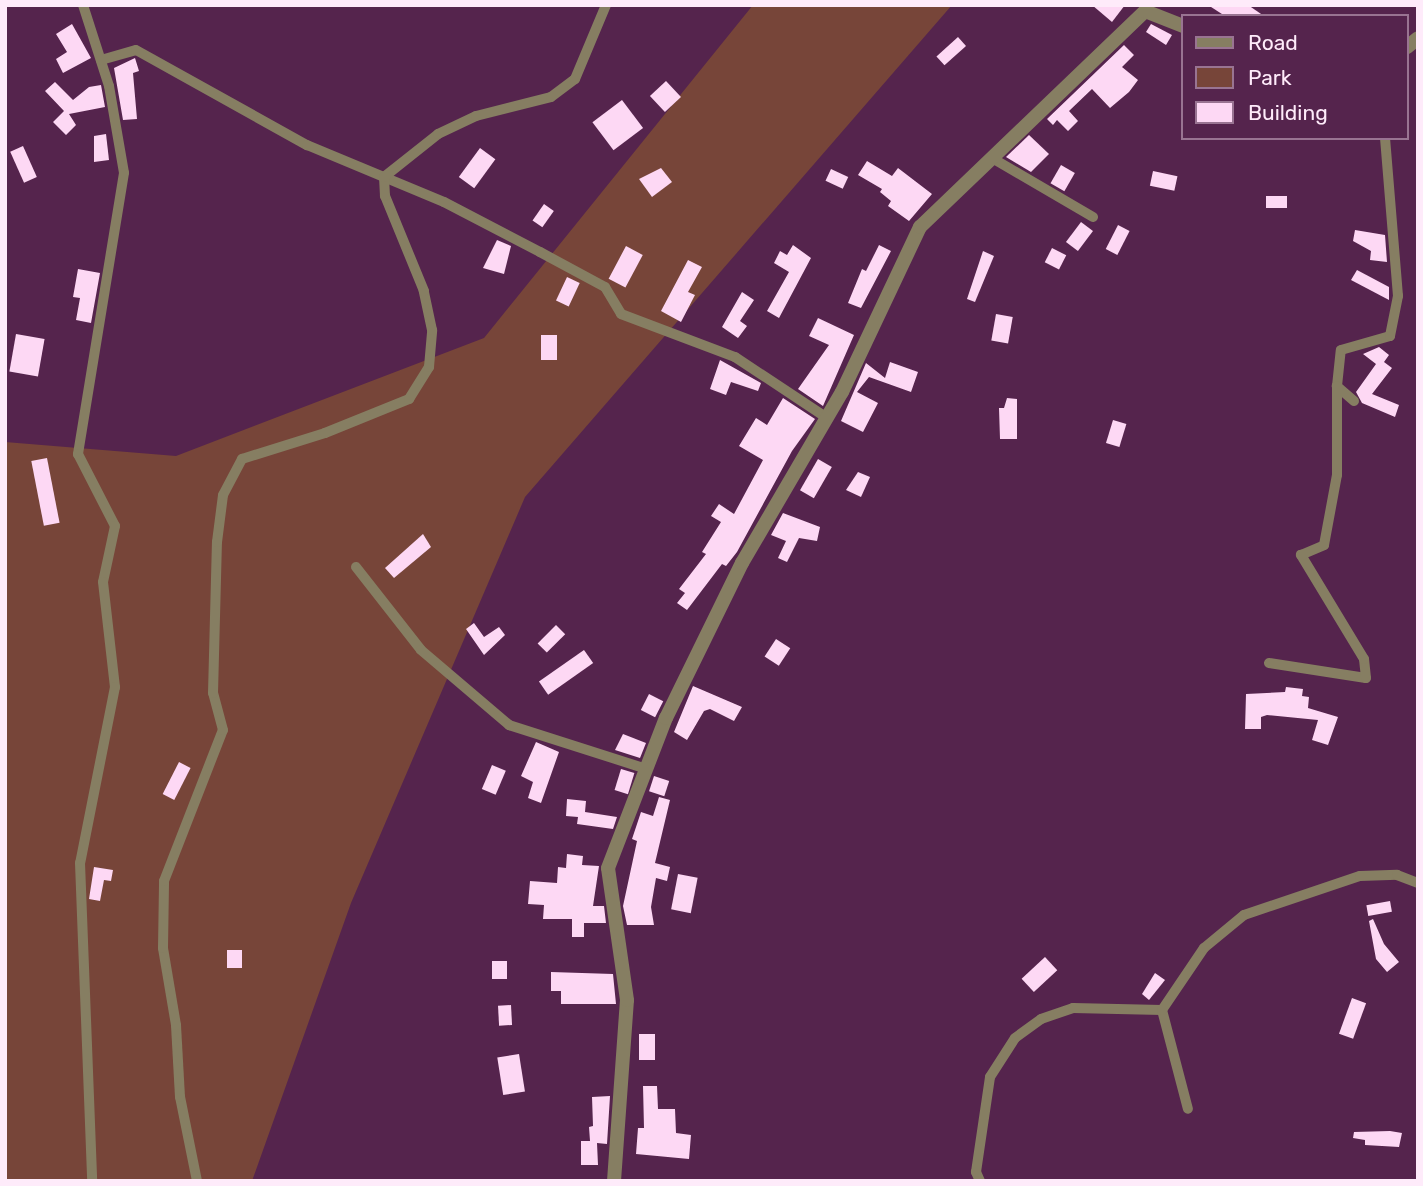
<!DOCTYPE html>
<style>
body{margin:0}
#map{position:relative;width:1423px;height:1186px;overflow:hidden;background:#55244d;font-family:Rubik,sans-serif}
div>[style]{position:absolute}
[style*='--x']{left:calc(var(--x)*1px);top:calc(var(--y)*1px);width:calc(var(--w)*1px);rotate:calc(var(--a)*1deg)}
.green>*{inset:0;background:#774539}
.building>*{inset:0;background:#fdd8f4;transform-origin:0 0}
.minor>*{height:10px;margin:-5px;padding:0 5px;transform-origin:5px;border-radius:5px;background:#867e62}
.tertiary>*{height:14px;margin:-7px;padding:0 7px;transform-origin:7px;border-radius:7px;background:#867e62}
span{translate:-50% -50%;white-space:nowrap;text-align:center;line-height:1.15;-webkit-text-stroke:7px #55244d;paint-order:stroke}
.frame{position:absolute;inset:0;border:7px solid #feebfa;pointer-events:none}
.legend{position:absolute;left:1181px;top:14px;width:228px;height:126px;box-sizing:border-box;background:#55244d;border:2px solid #997492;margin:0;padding:9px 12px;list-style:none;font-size:21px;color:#feebfa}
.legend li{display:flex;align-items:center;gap:14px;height:35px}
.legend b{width:35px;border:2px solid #997492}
</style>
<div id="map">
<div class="green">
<i style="clip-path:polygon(753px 5px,952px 5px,525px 497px,351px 903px,252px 1181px,5px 1181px,5px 442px,176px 456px,484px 338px)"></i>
</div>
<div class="building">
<i style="clip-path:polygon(1092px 5px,1125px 5px,1112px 22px)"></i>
<i style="clip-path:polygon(1208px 5px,1248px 5px,1264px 16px,1225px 16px)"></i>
<i style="clip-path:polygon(72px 24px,91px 58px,63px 73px,56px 59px,67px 52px,56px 34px)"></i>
<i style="clip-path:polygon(1151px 24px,1172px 35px,1166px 45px,1146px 32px)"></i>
<i style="left:958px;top:37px;width:12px;height:29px;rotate:48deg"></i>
<i style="clip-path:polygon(1124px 45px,1134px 55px,1122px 67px,1138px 80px,1129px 92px,1110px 108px,1092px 89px,1069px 111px,1078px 121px,1068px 131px,1057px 120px,1053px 125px,1047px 119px)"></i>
<i style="clip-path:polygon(135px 58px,139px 71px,133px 73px,137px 119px,123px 120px,114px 68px)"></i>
<i style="left:666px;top:81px;width:22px;height:22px;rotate:47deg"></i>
<i style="clip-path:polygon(55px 82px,73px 100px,89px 87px,101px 85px,105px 107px,69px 114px,76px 125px,66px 135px,53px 122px,64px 111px,45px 91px)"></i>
<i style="left:622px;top:100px;width:35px;height:37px;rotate:53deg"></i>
<i style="clip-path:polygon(106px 134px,109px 160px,94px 162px,94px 136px)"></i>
<i style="clip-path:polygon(1029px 135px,1049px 154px,1031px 172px,1006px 157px)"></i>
<i style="left:23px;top:146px;width:34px;height:14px;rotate:66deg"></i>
<i style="left:480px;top:148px;width:19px;height:36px;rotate:36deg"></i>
<i style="clip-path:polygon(867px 161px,892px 176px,898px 168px,932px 194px,909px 221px,888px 206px,891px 201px,880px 192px,882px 189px,858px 175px)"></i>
<i style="left:1061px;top:165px;width:16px;height:21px;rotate:30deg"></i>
<i style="clip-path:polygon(661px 168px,672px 182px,652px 197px,639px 179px)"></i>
<i style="left:831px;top:169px;width:19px;height:13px;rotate:25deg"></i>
<i style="left:1153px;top:171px;width:25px;height:15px;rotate:12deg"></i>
<i style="left:1266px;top:196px;width:21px;height:12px"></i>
<i style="left:544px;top:204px;width:12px;height:20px;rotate:35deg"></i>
<i style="left:1081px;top:222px;width:15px;height:25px;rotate:37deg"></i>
<i style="left:1118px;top:225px;width:13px;height:27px;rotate:27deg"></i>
<i style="clip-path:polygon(1355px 230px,1385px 235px,1387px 262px,1370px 260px,1371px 251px,1353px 241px)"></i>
<i style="clip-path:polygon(497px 240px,511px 246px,504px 274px,483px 268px)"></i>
<i style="clip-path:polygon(793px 245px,811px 258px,779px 318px,767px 311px,789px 272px,774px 263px,780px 251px,787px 255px)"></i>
<i style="clip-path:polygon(879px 245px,891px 251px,861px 308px,848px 303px,862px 269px,866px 271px)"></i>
<i style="left:626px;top:246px;width:19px;height:37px;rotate:28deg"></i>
<i style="left:1052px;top:248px;width:16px;height:16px;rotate:27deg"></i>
<i style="clip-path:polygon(983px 251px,994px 256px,975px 302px,967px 299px)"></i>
<i style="clip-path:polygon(688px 260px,702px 267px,688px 292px,695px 295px,681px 322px,661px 311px)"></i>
<i style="clip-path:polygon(78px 269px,100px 273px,91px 323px,76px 320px,80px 298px,73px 297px)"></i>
<i style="clip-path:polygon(1357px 270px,1389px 287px,1389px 300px,1351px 280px)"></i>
<i style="left:567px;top:277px;width:14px;height:26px;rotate:25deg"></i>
<i style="clip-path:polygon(742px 292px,754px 300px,740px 321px,747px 326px,738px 338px,722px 327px)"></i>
<i style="left:996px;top:314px;width:17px;height:27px;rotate:10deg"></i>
<i style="clip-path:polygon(818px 318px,854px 335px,823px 406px,798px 389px,829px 345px,809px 336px)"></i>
<i style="left:16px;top:334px;width:29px;height:38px;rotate:10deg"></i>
<i style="left:541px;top:335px;width:16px;height:25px"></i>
<i style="clip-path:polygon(1379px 347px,1389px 355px,1384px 362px,1392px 368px,1372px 394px,1399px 405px,1395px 417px,1362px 403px,1356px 392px,1376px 364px,1363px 354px)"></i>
<i style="clip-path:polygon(720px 360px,761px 383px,758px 391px,731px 382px,726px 395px,710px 389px)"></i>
<i style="clip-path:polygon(890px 362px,918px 372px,911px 392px,869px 377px,857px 392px,878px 403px,863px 432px,841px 421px,866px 363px,885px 378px)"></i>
<i style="clip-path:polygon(783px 398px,815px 419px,792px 451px,737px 552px,726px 566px,722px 564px,687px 610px,677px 603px,685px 593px,679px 589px,706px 554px,702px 552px,721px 522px,711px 516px,719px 504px,734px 514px,763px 460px,739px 446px,756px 418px,767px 425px)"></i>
<i style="clip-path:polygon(1007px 398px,1017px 399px,1017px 439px,1000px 439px,999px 408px,1004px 408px)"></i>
<i style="left:1113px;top:420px;width:14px;height:24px;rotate:17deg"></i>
<i style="left:47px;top:458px;width:66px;height:16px;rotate:79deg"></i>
<i style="left:818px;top:459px;width:16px;height:36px;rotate:30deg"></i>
<i style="clip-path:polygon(858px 472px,870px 477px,861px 497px,846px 490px)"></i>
<i style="clip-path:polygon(783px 513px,820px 527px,817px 541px,799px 538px,787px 562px,778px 558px,786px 541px,771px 535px)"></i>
<i style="clip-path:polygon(423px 534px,431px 547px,394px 578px,385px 568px)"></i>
<i style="clip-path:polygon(474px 623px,484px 637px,499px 627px,505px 635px,484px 655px,466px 629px)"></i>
<i style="left:556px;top:625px;width:13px;height:26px;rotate:45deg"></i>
<i style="left:776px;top:639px;width:17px;height:21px;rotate:33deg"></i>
<i style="left:584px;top:650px;width:16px;height:55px;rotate:55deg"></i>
<i style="clip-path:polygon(693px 686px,742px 707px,734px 721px,710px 709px,704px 711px,687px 740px,674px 732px)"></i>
<i style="clip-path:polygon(1286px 687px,1303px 689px,1302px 696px,1309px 697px,1308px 708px,1338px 717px,1328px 745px,1312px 740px,1318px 720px,1267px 715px,1261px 717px,1261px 729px,1245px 729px,1246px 694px,1285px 692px)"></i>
<i style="left:649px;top:694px;width:16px;height:18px;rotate:27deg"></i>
<i style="clip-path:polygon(623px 734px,646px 743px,640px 758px,615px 750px)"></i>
<i style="clip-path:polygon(536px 742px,559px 752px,541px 803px,528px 798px,533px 782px,521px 776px)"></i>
<i style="left:179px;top:762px;width:13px;height:36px;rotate:27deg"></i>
<i style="left:492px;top:765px;width:15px;height:26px;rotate:23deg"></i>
<i style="left:621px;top:769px;width:14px;height:22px;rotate:17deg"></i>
<i style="left:654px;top:776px;width:16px;height:16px;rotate:18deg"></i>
<i style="clip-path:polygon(659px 797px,670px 800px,655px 863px,670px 867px,667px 881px,656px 878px,651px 907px,654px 925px,627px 925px,623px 906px,637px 841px,632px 839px,641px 812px,653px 816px)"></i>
<i style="clip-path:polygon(567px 799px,586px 801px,585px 812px,617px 817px,613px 829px,577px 824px,578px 817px,566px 816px)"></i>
<i style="clip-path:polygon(567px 854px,583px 856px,582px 865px,599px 866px,593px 906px,604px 906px,606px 923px,584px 923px,584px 937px,572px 937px,572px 919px,543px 919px,544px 905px,528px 904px,530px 881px,557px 883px,558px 867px,566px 868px)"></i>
<i style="clip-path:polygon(94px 867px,113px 870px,111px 881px,104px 880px,100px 901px,89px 899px)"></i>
<i style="left:678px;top:874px;width:20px;height:36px;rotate:11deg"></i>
<i style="left:1390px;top:901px;width:11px;height:24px;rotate:80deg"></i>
<i style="clip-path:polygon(1373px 919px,1384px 944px,1399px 962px,1387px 972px,1376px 959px,1369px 921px)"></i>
<i style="left:227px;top:950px;width:15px;height:18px"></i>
<i style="left:1045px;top:957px;width:18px;height:32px;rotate:47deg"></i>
<i style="left:507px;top:961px;width:18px;height:15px;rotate:90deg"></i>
<i style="clip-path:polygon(551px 972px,613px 974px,616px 1004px,561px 1004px,561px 991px,551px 991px)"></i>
<i style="clip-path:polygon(1155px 973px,1165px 980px,1149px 1000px,1142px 994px)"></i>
<i style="left:1352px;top:998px;width:15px;height:38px;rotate:20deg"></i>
<i style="left:511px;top:1005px;width:20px;height:13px;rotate:87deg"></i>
<i style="left:639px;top:1034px;width:16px;height:26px"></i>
<i style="left:519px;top:1054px;width:38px;height:22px;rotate:81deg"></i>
<i style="clip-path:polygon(643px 1086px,657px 1086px,658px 1109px,675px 1109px,676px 1133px,691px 1135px,689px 1159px,636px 1154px,638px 1128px,644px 1128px)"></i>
<i style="clip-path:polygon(610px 1096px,607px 1144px,597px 1143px,598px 1165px,581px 1165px,581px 1141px,590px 1141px,589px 1127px,593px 1126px,592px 1097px)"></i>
<i style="clip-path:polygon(1390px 1131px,1402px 1133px,1399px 1147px,1365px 1145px,1365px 1140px,1353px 1138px,1354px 1132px)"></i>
</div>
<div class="minor">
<i style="--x:83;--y:5;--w:85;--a:72.2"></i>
<i style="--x:109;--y:86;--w:88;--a:80.2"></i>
<i style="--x:124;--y:173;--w:285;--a:99.3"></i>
<i style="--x:78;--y:454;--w:81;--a:62.8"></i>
<i style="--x:115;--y:526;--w:57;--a:102.1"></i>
<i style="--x:103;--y:582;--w:106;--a:83.5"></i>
<i style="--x:115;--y:687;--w:179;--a:101.2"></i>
<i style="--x:80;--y:863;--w:318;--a:87.8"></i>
<i style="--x:101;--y:60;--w:36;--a:-16"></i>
<i style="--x:136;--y:50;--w:196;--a:29.1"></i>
<i style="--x:307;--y:145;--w:148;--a:22.6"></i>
<i style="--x:444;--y:202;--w:108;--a:27.5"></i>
<i style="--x:540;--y:252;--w:74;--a:28.3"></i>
<i style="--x:605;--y:287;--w:31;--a:59"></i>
<i style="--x:621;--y:314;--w:122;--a:20.7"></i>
<i style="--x:735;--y:357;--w:110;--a:33.5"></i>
<i style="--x:992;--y:158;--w:117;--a:30.3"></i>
<i style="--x:1354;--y:401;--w:23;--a:-139"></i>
<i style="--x:1337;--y:386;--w:36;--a:-84"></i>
<i style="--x:1341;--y:350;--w:51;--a:-15.9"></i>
<i style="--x:1390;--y:336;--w:41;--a:-78.7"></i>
<i style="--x:1398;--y:296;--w:159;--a:-94.7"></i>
<i style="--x:356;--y:567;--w:105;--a:51.9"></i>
<i style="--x:421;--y:650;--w:116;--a:40.4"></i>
<i style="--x:509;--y:725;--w:142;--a:17.7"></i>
<i style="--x:1269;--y:663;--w:98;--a:8.8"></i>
<i style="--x:1366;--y:678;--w:19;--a:-96"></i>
<i style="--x:1364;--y:659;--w:122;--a:-121.2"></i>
<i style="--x:1301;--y:555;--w:25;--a:-23"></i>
<i style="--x:1324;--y:545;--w:71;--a:-79.5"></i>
<i style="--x:1337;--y:475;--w:89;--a:-90"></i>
<i style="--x:1162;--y:1010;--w:102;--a:75.3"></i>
<i style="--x:197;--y:1181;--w:86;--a:-101.4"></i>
<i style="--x:180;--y:1097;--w:72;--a:-93.2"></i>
<i style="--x:176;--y:1025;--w:78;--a:-99.6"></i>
<i style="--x:163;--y:948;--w:67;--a:-89.1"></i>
<i style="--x:164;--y:881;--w:162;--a:-68.7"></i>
<i style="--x:223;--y:730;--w:38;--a:-105"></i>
<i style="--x:213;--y:693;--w:151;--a:-88.5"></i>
<i style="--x:217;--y:542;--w:47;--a:-82.7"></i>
<i style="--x:223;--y:495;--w:41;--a:-62.2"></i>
<i style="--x:242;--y:459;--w:87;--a:-17.4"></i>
<i style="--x:325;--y:433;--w:91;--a:-22"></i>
<i style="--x:409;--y:399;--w:38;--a:-58"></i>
<i style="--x:429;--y:367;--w:37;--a:-85"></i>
<i style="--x:432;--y:330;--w:40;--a:-102"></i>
<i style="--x:424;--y:291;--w:103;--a:-112.3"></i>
<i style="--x:385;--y:196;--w:19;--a:-93"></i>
<i style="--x:384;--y:177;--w:69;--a:-38.5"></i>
<i style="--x:438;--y:134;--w:42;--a:-25.3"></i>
<i style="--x:476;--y:116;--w:77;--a:-14.2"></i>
<i style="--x:551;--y:97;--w:30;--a:-37"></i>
<i style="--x:575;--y:79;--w:80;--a:-67.3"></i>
<i style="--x:980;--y:1181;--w:10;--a:-114"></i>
<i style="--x:976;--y:1172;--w:96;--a:-81.6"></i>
<i style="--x:990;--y:1077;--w:46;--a:-57.3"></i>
<i style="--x:1015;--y:1038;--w:32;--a:-36"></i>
<i style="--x:1041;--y:1019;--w:34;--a:-19"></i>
<i style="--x:1073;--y:1008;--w:89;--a:1.3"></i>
<i style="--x:1162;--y:1010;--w:75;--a:-55.9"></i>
<i style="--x:1204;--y:948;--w:52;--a:-39.5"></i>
<i style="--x:1244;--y:915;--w:122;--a:-18.6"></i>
<i style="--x:1360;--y:876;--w:37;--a:-2"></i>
<i style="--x:1397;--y:875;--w:22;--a:21"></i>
</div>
<div class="tertiary">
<i style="--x:1407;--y:47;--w:14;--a:-39"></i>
<i style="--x:614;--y:1181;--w:181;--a:-85.9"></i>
<i style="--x:627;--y:1000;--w:133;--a:-98.2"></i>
<i style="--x:608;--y:868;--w:161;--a:-68.9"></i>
<i style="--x:666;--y:718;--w:173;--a:-63.9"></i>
<i style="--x:742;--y:563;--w:198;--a:-59.7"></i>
<i style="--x:842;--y:392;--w:183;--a:-64.7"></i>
<i style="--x:920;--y:227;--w:312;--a:-43.8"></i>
<i style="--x:1145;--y:11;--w:41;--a:21.5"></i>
</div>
<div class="frame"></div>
<ul class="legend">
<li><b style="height:9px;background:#867e62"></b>Road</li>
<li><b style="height:19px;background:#774539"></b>Park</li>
<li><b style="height:19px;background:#fdd8f4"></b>Building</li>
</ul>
</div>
